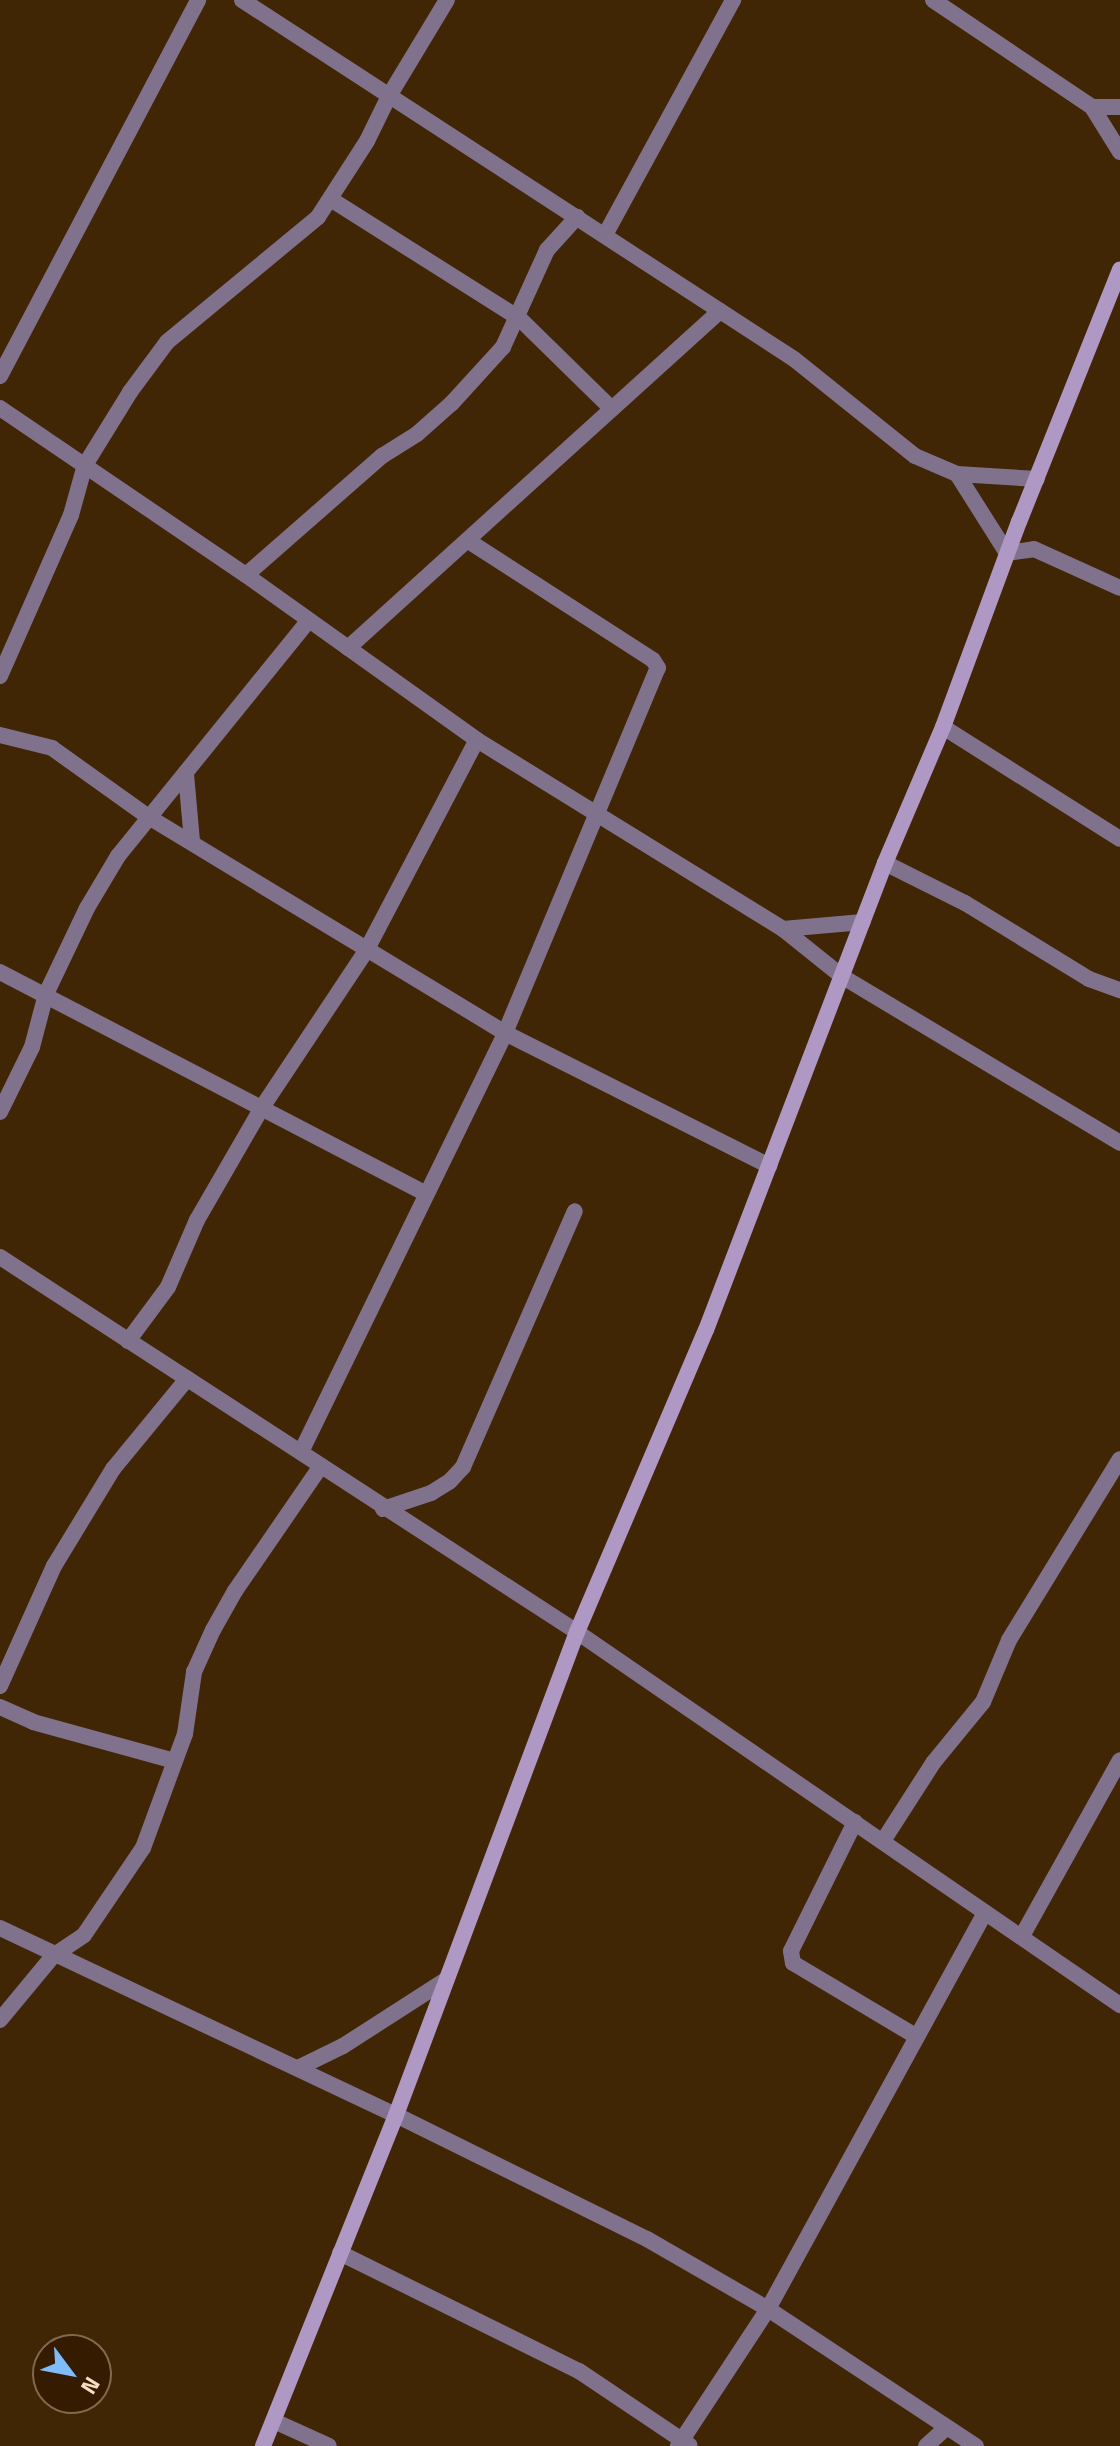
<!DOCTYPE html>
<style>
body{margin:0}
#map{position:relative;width:1120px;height:2446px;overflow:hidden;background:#402605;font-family:"Titillium Web",sans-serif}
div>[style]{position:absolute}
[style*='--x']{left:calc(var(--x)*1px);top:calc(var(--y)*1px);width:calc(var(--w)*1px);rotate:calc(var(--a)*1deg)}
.street>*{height:16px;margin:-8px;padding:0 8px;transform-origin:8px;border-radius:8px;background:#80728d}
.secondary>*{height:16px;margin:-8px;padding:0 8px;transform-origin:8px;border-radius:8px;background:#af98c4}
span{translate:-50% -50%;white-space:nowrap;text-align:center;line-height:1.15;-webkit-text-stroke:6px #351c00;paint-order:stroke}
.north{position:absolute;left:32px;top:2334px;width:80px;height:80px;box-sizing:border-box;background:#351c00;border:2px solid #83694c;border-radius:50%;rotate:122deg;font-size:22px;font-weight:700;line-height:32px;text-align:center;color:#f7dcbf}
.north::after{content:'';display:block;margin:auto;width:28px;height:36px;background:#7fbdfa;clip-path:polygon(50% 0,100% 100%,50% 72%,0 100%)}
</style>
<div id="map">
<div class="street">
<i style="--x:242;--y:0;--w:658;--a:33.04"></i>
<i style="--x:794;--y:359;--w:155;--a:38.7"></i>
<i style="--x:915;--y:456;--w:46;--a:23.2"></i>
<i style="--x:957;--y:474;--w:80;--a:3.6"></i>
<i style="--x:933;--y:0;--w:192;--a:33.9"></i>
<i style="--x:1092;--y:107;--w:53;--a:58.1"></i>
<i style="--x:1092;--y:107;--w:28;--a:0"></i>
<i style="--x:332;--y:200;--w:221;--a:32.3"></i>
<i style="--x:519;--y:318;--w:130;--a:44.4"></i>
<i style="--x:605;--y:235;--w:268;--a:-61.4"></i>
<i style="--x:0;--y:376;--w:425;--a:-62.2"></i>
<i style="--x:0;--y:408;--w:297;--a:34.2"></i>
<i style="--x:246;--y:575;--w:284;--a:35.5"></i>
<i style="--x:477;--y:740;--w:360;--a:31.7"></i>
<i style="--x:783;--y:929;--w:77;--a:38.7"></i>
<i style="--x:843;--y:977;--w:323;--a:30.9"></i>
<i style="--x:957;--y:474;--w:93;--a:57.7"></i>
<i style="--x:1007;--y:553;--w:27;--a:-8"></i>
<i style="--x:1034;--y:549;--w:94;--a:24.4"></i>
<i style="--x:246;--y:575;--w:181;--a:-41.2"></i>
<i style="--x:382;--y:456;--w:41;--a:-32.2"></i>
<i style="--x:417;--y:434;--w:47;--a:-41.5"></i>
<i style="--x:452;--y:403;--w:76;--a:-47.7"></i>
<i style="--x:503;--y:347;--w:107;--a:-65.6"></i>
<i style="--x:547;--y:250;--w:45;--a:-47.7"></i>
<i style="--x:348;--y:648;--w:502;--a:-42.17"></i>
<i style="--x:0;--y:676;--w:176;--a:-66.2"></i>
<i style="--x:71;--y:515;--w:52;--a:-74.4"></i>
<i style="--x:85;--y:465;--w:86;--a:-58.3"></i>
<i style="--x:130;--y:392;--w:62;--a:-53.5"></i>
<i style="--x:167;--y:342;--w:196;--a:-39.6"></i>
<i style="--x:318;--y:217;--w:90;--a:-57.2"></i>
<i style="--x:367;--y:141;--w:50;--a:-63.9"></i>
<i style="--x:389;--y:96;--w:112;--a:-58.9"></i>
<i style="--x:943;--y:727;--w:209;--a:32.3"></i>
<i style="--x:0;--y:735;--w:54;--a:14"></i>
<i style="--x:52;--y:748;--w:117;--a:35.6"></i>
<i style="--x:147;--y:816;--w:419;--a:31.2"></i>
<i style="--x:505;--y:1033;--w:296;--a:26.7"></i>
<i style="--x:186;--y:774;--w:67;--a:84.9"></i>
<i style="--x:885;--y:863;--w:89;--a:26.6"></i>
<i style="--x:965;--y:903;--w:145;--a:31.5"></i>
<i style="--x:1089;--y:979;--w:33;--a:20"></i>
<i style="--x:783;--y:929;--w:80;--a:-5"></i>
<i style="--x:0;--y:972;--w:479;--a:27.5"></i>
<i style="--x:0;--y:1112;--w:72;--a:-63.8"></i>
<i style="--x:32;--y:1047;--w:55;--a:-75.2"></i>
<i style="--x:46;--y:994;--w:95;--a:-64.5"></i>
<i style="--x:87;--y:908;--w:61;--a:-59.2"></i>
<i style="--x:118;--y:856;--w:302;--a:-51"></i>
<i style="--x:0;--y:1257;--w:688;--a:33.02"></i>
<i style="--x:577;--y:1632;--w:659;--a:34.49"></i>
<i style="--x:128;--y:1341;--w:67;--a:-53.5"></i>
<i style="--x:168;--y:1287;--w:73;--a:-66.6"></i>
<i style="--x:197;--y:1220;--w:128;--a:-60"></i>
<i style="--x:261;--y:1109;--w:190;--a:-56.4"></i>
<i style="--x:366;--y:951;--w:238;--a:-62.3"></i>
<i style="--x:301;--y:1452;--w:466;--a:-64"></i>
<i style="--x:505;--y:1033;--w:396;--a:-67.3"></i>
<i style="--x:658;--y:668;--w:9;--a:-122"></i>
<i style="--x:653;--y:660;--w:220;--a:-147.2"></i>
<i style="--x:383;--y:1509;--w:51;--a:-18.4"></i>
<i style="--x:431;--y:1493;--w:22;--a:-32"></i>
<i style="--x:450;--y:1481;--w:19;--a:-47"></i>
<i style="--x:463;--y:1467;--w:279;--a:-66.4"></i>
<i style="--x:0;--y:1686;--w:132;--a:-65.8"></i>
<i style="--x:54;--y:1566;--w:114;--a:-58.7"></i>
<i style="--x:113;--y:1469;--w:117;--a:-50.6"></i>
<i style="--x:0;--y:1707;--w:36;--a:24"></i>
<i style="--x:33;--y:1722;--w:147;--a:15.4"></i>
<i style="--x:855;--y:1822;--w:144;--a:116.4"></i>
<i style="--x:791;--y:1951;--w:12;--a:81"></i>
<i style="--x:793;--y:1963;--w:144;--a:30.8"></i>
<i style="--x:883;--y:1841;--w:93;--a:-57.3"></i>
<i style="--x:933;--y:1763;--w:79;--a:-50.7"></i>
<i style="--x:983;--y:1702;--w:67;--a:-67.2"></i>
<i style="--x:1009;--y:1640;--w:212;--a:-58.5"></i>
<i style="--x:0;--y:1928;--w:438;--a:25.3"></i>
<i style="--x:396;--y:2115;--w:280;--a:26.3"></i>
<i style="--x:647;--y:2239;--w:140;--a:30"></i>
<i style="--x:768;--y:2309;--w:249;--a:33.4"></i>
<i style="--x:1022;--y:1936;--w:201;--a:-60.9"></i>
<i style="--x:0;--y:2020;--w:83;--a:-50.4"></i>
<i style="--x:53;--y:1956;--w:37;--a:-34"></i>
<i style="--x:84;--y:1935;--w:105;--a:-55.9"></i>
<i style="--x:143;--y:1848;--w:121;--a:-69.8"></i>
<i style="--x:185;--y:1734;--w:63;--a:-81.7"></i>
<i style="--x:194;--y:1672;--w:46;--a:-65.7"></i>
<i style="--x:213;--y:1630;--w:45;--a:-60.6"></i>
<i style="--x:235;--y:1591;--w:152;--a:-55.5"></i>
<i style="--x:298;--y:2068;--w:50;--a:-26.1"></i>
<i style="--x:343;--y:2046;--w:122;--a:-32.7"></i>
<i style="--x:340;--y:2253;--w:267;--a:26.3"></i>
<i style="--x:579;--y:2371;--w:133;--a:33.9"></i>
<i style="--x:274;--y:2421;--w:60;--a:24.4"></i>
<i style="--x:678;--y:2446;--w:164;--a:-56.7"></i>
<i style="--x:768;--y:2309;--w:452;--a:-61.3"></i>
<i style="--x:926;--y:2446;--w:28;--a:-42"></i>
</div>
<div class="secondary">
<i style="--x:263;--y:2446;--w:357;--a:-68.1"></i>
<i style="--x:396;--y:2115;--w:516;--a:-69.46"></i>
<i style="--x:577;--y:1632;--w:328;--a:-66.9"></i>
<i style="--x:706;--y:1330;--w:500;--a:-69.03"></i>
<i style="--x:885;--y:863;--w:148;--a:-66.9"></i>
<i style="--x:943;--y:727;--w:219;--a:-69.7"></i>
<i style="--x:1019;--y:522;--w:272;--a:-68.2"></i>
</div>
<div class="north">N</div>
</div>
